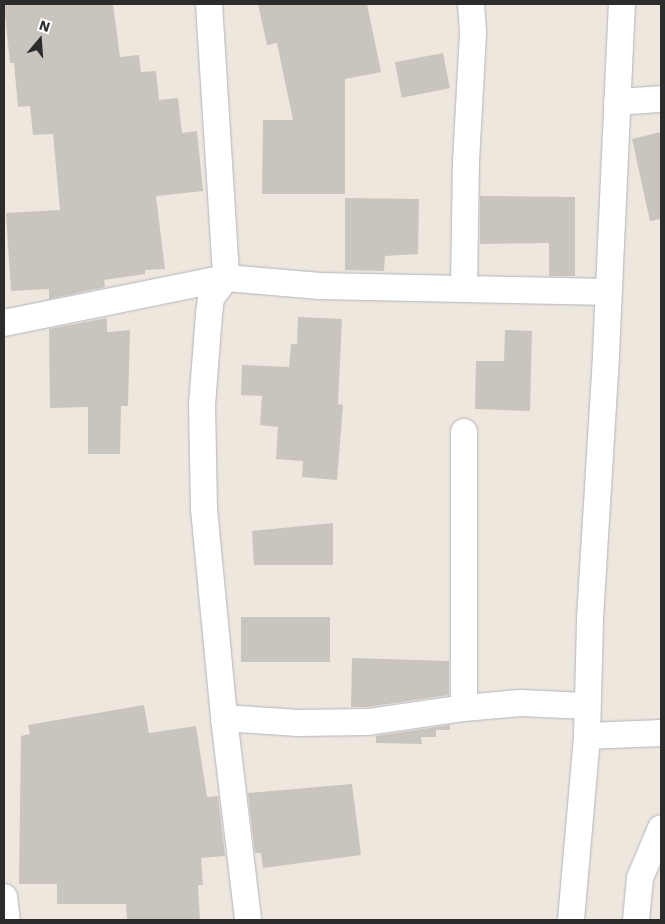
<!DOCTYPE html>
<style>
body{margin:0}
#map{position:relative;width:665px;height:924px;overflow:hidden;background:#eee7dd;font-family:"Work Sans",sans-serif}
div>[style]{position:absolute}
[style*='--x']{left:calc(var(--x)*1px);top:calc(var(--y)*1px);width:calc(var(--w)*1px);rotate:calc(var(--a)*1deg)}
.building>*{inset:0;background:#c9c4bd;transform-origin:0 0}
.roads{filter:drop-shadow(0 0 1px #b2b4c0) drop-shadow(0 0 1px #b2b4c0)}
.street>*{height:26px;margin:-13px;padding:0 13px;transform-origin:13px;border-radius:13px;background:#fff}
span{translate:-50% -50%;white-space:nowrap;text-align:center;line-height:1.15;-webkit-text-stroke:4px #fff;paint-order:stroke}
.frame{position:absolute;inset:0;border:5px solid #2c2c2c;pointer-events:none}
.north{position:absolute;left:15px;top:15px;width:50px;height:50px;-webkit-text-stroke:4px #fff;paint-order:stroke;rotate:18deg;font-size:14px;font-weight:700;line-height:20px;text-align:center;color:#2c2c2c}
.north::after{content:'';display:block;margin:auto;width:18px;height:22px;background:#2c2c2c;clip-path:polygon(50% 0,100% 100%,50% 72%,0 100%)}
</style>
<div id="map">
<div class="building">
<i style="clip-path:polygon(4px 4px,113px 4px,120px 57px,139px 55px,141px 72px,156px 71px,159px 100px,178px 98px,182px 133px,197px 131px,203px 191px,156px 196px,165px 269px,145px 270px,145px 274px,104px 280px,105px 287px,49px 299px,49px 289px,11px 291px,6px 213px,60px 210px,53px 134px,33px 135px,30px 106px,18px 107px,14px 63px,10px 63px)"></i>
<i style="clip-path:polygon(258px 4px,367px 4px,381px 72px,345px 79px,345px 194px,262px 194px,263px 120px,293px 120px,277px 43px,267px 45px)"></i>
<i style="left:443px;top:53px;width:36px;height:49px;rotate:79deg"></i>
<i style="clip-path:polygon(661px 132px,661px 219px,650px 221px,632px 139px)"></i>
<i style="clip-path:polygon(480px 196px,575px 197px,575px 276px,549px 276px,549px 243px,480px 244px)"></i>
<i style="clip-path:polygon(345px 198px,419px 199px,418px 254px,385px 256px,384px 271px,345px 270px)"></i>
<i style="clip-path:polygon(298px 317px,342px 319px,338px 404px,343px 405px,337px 480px,302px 477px,303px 461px,276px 459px,278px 427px,260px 425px,262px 396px,241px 395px,242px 365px,289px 367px,291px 344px,297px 344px)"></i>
<i style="clip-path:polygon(107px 318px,107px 332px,130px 330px,128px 406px,121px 406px,120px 454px,88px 454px,88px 407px,50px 408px,49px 329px)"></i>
<i style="clip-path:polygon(505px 330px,532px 331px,530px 411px,475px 409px,476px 361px,504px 361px)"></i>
<i style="clip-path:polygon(333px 523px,333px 565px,254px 565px,252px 531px)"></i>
<i style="left:241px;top:617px;width:89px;height:45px"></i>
<i style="clip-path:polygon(352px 658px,449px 661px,449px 695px,367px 707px,351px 707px)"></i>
<i style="clip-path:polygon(144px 705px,149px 733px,196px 726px,207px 797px,218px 796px,225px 856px,201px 858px,203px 885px,198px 885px,200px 920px,127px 920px,126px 904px,57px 904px,57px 884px,19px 884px,21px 736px,30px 734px,28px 725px)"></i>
<i style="clip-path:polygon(450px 725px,450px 730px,436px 730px,436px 737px,421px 737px,422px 744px,376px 743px,376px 736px)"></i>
<i style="clip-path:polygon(352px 784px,361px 855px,263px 868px,261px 853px,255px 853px,248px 793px)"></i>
</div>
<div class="roads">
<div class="street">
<i style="--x:209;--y:4;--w:275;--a:86.4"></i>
<i style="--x:226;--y:278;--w:25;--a:127"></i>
<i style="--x:211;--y:298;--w:16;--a:97"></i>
<i style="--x:209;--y:314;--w:90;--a:94.4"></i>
<i style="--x:202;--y:404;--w:105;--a:88.9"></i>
<i style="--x:204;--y:509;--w:210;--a:84.5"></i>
<i style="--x:224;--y:718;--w:203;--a:83.2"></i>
<i style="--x:617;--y:102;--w:44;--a:-3.9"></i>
<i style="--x:464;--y:288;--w:126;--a:-89.1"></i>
<i style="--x:466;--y:162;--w:130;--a:-86.9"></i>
<i style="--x:473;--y:32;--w:28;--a:-94"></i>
<i style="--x:4;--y:323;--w:227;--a:-11.5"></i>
<i style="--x:226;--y:278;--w:94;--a:4.9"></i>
<i style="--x:320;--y:286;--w:288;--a:1.2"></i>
<i style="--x:464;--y:432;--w:276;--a:90"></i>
<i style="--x:224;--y:718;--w:74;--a:3.9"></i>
<i style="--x:298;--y:723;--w:70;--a:-0.8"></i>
<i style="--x:368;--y:722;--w:97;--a:-8.3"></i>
<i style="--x:464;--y:708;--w:56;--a:-5.1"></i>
<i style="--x:520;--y:703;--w:67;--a:2.6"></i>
<i style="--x:587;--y:736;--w:74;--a:-2.3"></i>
<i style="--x:4;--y:897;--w:23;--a:83"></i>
<i style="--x:571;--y:920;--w:185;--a:-85"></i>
<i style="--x:587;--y:736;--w:118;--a:-88.5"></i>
<i style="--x:590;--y:618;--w:264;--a:-86.5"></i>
<i style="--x:606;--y:354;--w:350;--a:-87.4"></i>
<i style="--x:636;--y:920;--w:42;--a:-84.6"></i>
<i style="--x:640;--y:878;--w:54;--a:-67.2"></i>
</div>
</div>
<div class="frame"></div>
<div class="north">N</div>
</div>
